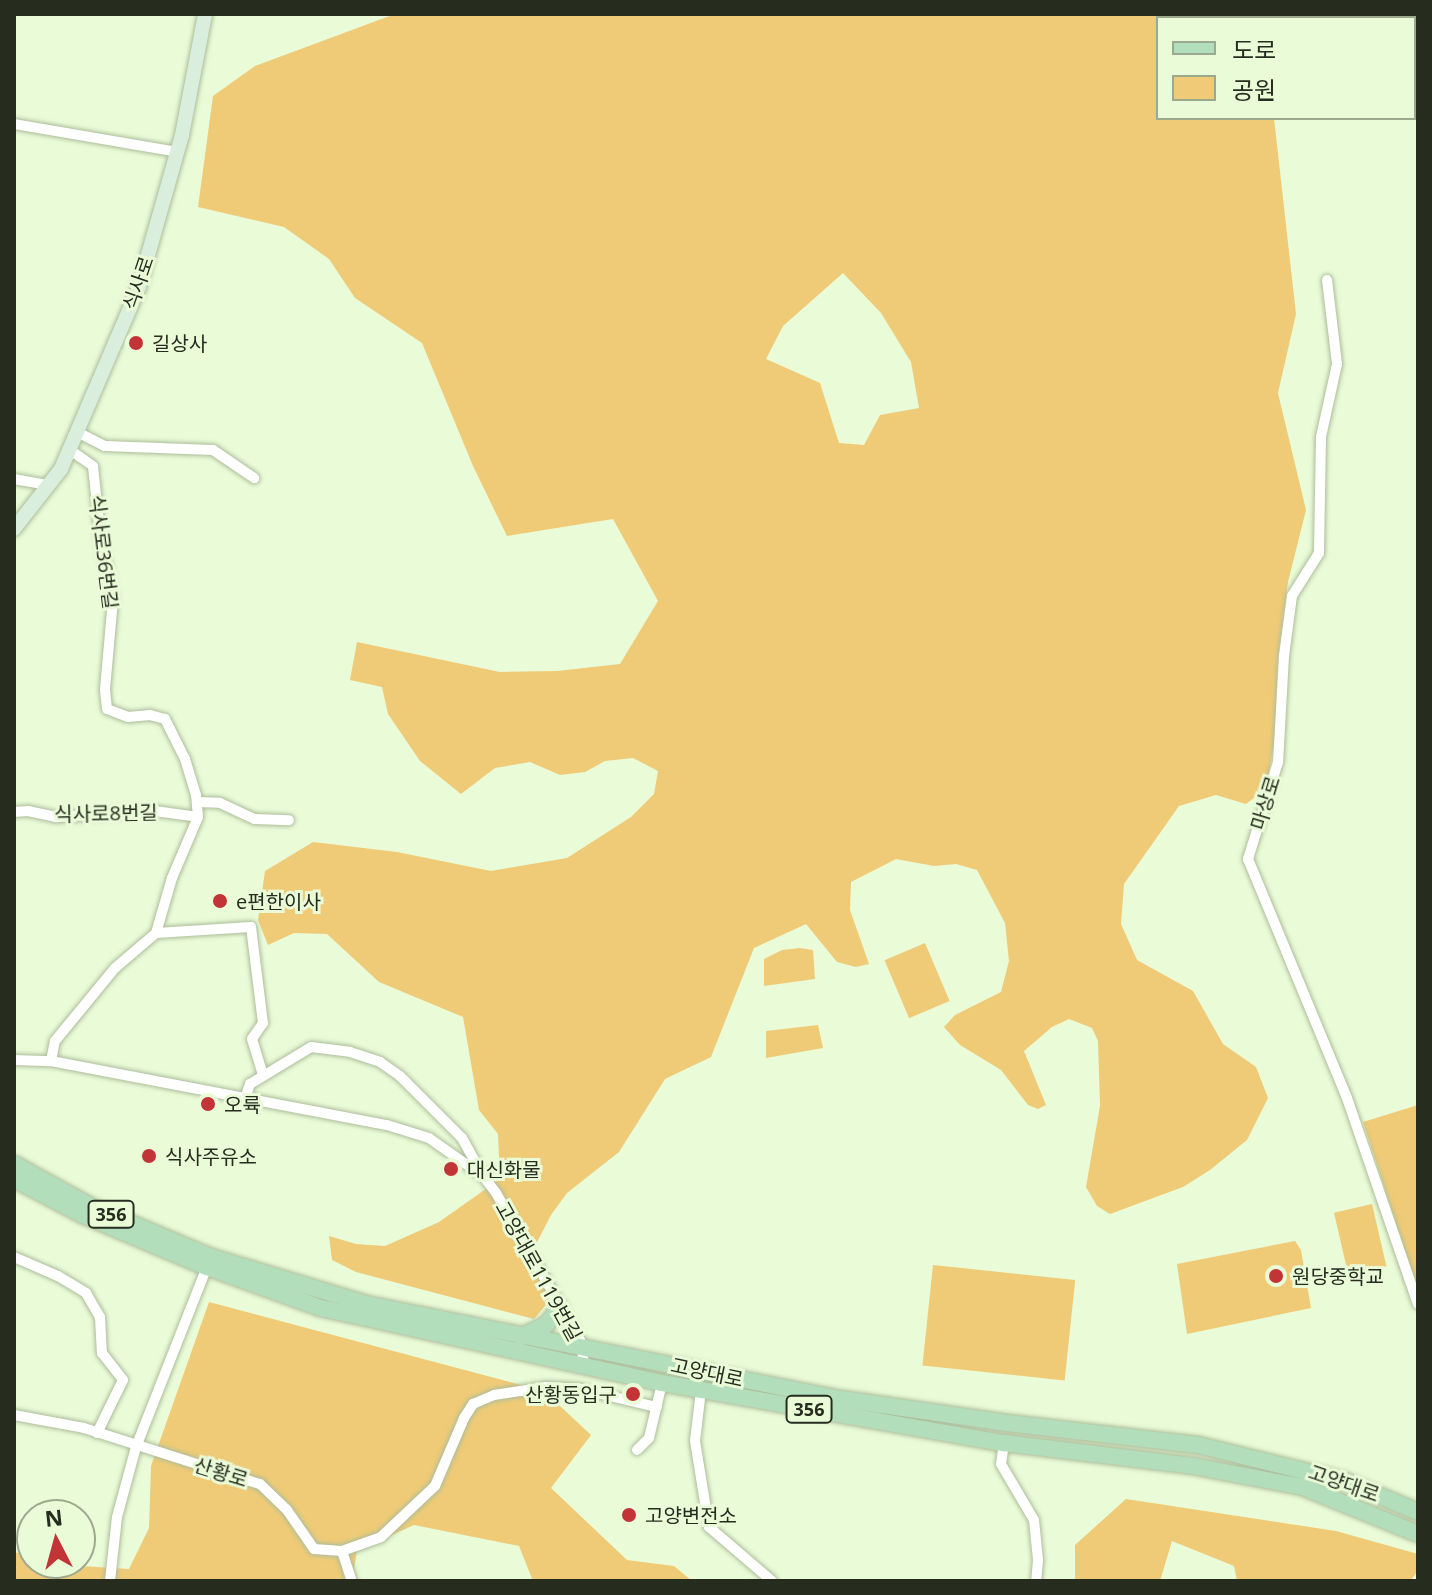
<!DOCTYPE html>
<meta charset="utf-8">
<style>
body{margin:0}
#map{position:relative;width:1432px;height:1595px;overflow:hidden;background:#eafbd8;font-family:"Open Sans","Noto Sans KR",sans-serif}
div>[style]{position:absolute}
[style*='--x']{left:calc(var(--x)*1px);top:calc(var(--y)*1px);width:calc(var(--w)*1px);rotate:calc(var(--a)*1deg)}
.green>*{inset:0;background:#efcb77;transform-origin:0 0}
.roads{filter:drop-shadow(0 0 2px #adbd9b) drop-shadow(0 0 2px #adbd9b)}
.street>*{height:10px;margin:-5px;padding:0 5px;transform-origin:5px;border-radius:5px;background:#fff}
.secondary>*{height:14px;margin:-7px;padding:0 7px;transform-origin:7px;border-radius:7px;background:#d9eedd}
.primary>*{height:16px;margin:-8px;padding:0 8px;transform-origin:8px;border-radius:8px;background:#b3debb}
.dots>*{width:22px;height:22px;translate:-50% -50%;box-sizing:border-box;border:4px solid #eafbd8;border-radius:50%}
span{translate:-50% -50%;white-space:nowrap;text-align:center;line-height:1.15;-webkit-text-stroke:6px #eafbd8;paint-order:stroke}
.shield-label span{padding:2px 6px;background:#eafbd8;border:2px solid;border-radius:6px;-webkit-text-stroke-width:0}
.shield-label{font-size:18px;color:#262d1f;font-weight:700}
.street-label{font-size:20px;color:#262d1f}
.poi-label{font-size:20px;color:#262d1f}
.left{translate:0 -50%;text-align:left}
.right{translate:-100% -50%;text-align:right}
.frame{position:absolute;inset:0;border:16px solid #262d1f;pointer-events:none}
.legend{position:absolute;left:1156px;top:16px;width:260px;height:104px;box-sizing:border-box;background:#eafbd8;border:2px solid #9ca98e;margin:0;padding:10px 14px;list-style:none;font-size:24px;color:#262d1f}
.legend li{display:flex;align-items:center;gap:16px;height:40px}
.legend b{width:40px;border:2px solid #9ca98e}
.north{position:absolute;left:16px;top:1499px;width:80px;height:80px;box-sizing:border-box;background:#eafbd8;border:2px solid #9ca98e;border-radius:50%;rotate:354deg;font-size:22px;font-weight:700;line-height:32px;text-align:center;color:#262d1f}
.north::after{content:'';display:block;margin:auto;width:28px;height:36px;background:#c33437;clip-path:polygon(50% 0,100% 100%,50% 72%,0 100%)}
</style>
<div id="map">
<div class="green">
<i style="clip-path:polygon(evenodd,395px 14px,1279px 14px,1272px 18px,1158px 18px,1158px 118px,1274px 118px,1296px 314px,1278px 393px,1306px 510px,1288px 582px,1278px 658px,1275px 738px,1266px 789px,1246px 804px,1216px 795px,1179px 806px,1124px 884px,1121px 924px,1137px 960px,1193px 991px,1223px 1044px,1256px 1067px,1268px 1098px,1247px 1140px,1210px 1170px,1183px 1187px,1110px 1214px,1097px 1206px,1086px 1187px,1100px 1106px,1098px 1041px,1092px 1028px,1069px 1019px,1052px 1027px,1024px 1051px,1046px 1105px,1038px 1109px,1028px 1105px,1001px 1070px,960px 1045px,944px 1027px,955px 1015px,1001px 992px,1009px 961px,1005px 923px,977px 870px,956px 864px,934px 866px,896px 859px,851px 882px,850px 910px,869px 964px,856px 967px,837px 962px,806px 924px,754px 948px,711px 1057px,665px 1079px,619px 1152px,567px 1193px,551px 1215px,531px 1254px,550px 1300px,534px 1319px,356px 1272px,332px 1260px,329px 1236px,356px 1244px,385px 1246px,439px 1222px,500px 1179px,498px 1134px,479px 1110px,463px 1017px,379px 982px,327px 934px,294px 933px,268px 945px,258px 920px,265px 871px,313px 842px,397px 852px,491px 871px,567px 858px,631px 817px,654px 794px,658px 771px,633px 758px,605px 761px,585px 772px,560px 775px,530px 762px,495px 768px,461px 794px,420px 761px,388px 714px,382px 687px,350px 680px,357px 642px,500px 672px,557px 671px,620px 664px,658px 601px,613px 519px,507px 536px,473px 466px,422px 343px,355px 298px,329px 259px,284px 227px,198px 207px,213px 96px,255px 66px,395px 14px,843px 273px,881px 313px,911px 362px,919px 408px,880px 415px,864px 445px,839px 443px,820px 383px,766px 359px,783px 326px,843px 273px)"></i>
<i style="left:925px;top:943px;width:63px;height:44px;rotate:67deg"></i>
<i style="clip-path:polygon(800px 948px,813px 950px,815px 979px,764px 986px,764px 959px,782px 950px)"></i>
<i style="clip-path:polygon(818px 1025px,823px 1048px,766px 1058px,766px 1031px)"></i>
<i style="clip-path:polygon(1418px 1105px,1418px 1291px,1363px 1122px)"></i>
<i style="left:1372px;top:1204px;width:64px;height:39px;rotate:77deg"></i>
<i style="clip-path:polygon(1295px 1241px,1301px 1250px,1311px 1308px,1187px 1334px,1177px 1264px)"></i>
<i style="left:933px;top:1265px;width:143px;height:101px;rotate:6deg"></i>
<i style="clip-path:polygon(209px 1302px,544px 1391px,591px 1435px,551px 1488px,627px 1560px,674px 1566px,692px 1581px,533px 1581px,519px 1546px,414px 1525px,357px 1551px,352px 1581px,14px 1581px,14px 1552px,32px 1556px,32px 1563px,129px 1569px,149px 1528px,151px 1466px)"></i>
<i style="clip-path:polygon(1126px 1499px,1336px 1531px,1418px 1554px,1418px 1571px,1410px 1581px,1237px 1581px,1234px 1566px,1172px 1541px,1160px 1581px,1075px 1581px,1075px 1545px)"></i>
</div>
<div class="roads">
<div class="street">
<i style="--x:14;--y:124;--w:165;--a:9.7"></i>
<i style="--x:1327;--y:280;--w:85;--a:83.2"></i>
<i style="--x:1337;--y:364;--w:75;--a:102.4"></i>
<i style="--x:1321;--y:437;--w:116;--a:91"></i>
<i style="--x:1319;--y:553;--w:51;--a:122.1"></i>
<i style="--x:1292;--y:596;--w:61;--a:97.6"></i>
<i style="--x:1284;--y:656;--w:106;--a:93.2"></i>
<i style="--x:1278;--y:762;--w:102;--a:107.2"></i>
<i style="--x:1248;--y:859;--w:259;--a:67.5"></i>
<i style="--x:1347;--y:1098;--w:218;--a:71"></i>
<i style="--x:77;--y:432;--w:31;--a:27"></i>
<i style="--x:105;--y:446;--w:108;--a:2.1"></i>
<i style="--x:213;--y:450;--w:50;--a:34.3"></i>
<i style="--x:14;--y:479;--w:35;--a:10"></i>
<i style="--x:197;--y:802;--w:23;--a:2"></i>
<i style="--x:220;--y:803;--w:38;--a:25"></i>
<i style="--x:255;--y:819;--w:34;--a:2"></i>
<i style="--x:14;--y:812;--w:14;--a:-4"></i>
<i style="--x:28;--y:811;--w:30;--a:12"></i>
<i style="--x:57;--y:817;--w:98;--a:-3.5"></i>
<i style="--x:155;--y:811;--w:43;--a:7.9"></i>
<i style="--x:156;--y:933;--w:95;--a:-3.6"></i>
<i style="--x:251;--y:927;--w:97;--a:82.9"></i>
<i style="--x:263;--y:1023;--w:19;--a:125"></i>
<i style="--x:252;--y:1039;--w:37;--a:73"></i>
<i style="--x:14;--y:1060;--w:37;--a:2"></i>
<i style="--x:51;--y:1061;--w:342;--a:10.8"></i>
<i style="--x:387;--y:1125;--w:44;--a:17.2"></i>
<i style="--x:429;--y:1138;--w:67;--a:35.3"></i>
<i style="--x:484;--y:1177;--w:20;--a:53"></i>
<i style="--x:496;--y:1193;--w:169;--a:60.3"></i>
<i style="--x:580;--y:1340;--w:27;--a:80"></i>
<i style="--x:51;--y:1061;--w:20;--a:-79"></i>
<i style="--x:55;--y:1041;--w:94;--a:-50.6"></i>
<i style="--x:115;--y:968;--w:54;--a:-40.5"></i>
<i style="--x:156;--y:933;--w:57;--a:-73.8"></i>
<i style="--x:172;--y:878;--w:66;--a:-66.9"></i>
<i style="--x:198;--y:817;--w:22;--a:-95"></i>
<i style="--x:196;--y:795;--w:38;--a:-107"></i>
<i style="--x:185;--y:759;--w:45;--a:-116.6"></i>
<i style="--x:165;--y:719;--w:16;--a:-165"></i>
<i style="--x:150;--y:715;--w:22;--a:175"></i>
<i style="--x:128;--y:717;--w:22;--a:-159"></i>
<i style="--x:107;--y:709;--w:20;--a:-96"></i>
<i style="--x:105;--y:689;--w:89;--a:-84.9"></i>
<i style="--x:113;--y:600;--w:68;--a:-101"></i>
<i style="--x:100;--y:533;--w:67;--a:-96"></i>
<i style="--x:93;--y:466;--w:29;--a:-145"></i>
<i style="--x:245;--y:1099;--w:16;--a:-72"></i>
<i style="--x:250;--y:1084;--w:71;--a:-31.2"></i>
<i style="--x:311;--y:1047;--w:39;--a:7"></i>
<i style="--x:350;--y:1052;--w:32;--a:18"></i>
<i style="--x:380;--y:1062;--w:24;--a:35"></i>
<i style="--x:400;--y:1076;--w:88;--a:45"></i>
<i style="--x:462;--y:1138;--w:43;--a:61.1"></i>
<i style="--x:14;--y:1257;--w:48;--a:23.4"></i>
<i style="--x:58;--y:1276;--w:33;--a:31"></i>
<i style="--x:86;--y:1293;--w:28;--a:60"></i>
<i style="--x:100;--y:1317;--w:36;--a:87"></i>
<i style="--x:102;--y:1353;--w:34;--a:52"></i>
<i style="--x:123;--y:1380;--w:59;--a:116.1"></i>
<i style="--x:701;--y:1390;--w:51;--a:96.7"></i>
<i style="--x:695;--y:1441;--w:87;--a:80.8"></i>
<i style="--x:709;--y:1527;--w:83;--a:40.6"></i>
<i style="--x:14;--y:1415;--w:71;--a:10.5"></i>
<i style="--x:84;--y:1428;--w:185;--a:17.7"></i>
<i style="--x:260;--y:1484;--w:37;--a:44"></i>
<i style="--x:287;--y:1510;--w:47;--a:55.3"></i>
<i style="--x:314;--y:1549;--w:28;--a:4"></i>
<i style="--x:342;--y:1551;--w:41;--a:-19.7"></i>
<i style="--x:381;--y:1537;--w:74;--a:-43.4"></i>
<i style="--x:435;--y:1486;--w:74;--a:-66.9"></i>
<i style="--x:464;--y:1418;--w:17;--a:-57"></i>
<i style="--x:473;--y:1404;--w:23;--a:-23"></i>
<i style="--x:494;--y:1395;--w:53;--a:-8.7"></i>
<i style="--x:546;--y:1387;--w:34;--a:3"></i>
<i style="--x:580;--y:1389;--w:79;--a:13.2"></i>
<i style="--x:1004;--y:1443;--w:21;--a:98"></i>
<i style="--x:1001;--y:1464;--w:65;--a:59.5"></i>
<i style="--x:1034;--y:1520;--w:40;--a:84.3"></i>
<i style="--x:1038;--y:1560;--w:21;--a:95"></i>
<i style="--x:637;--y:1450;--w:17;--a:-45"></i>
<i style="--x:649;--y:1438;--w:57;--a:-76.7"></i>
<i style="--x:342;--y:1551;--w:32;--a:72"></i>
<i style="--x:110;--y:1581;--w:64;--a:-83.8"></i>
<i style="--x:117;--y:1517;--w:73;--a:-74.8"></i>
<i style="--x:136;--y:1447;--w:193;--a:-68.5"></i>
</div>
<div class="secondary">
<i style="--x:14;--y:529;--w:76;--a:-51.9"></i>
<i style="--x:61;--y:469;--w:198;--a:-66.8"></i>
<i style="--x:139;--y:287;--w:158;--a:-74.2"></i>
<i style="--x:182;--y:135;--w:123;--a:-79.2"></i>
</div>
<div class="primary">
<i style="--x:14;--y:1164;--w:87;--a:28.9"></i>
<i style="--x:90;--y:1206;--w:131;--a:22.9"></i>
<i style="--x:211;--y:1257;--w:166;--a:16.8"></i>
<i style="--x:370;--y:1305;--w:473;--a:11.3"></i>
<i style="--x:834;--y:1398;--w:175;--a:8.2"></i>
<i style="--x:1007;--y:1423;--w:192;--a:6.6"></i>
<i style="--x:1198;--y:1445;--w:151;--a:13.8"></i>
<i style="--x:1345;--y:1481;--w:79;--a:23"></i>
<i style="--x:14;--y:1179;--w:78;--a:27.6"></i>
<i style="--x:83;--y:1215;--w:134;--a:22.8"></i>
<i style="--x:207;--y:1267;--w:121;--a:19.8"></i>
<i style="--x:321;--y:1308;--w:349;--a:12.4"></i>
<i style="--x:662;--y:1383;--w:347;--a:10"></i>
<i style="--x:1004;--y:1443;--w:190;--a:6.9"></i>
<i style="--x:1193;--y:1466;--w:112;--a:10.8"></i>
<i style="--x:1303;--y:1487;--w:124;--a:22.2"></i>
<i style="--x:521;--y:1337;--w:28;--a:-26"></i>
<i style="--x:546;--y:1325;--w:22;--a:-51"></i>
</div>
</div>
<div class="dots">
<i style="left:136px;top:343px;background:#c33437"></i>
<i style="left:220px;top:901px;background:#c33437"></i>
<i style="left:208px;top:1104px;background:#c33437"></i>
<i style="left:149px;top:1156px;background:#c33437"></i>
<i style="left:451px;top:1169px;background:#c33437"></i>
<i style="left:1276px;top:1276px;background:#c33437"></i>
<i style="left:633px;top:1394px;background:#c33437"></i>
<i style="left:629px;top:1515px;background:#c33437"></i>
</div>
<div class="shield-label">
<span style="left:111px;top:1214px">356</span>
<span style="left:809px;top:1409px">356</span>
</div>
<div class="street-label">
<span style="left:138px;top:283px;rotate:-71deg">식사로</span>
<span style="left:104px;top:552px;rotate:83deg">식사로36번길</span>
<span style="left:1265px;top:803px;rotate:-73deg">마상로</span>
<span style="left:106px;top:813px;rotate:-1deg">식사로8번길</span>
<span style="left:539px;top:1271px;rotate:61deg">고양대로1119번길</span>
<span style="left:707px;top:1372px;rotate:12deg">고양대로</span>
<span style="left:221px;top:1472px;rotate:17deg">산황로</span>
<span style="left:1344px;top:1483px;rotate:19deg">고양대로</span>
</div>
<div class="poi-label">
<span class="left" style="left:152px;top:343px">길상사</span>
<span class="left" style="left:236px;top:901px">e편한이사</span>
<span class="left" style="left:224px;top:1104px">오륙</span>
<span class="left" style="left:165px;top:1156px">식사주유소</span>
<span class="left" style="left:467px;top:1169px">대신화물</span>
<span class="left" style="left:1292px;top:1276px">원당중학교</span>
<span class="right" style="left:617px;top:1394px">산황동입구</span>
<span class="left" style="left:645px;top:1515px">고양변전소</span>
</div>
<div class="frame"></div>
<ul class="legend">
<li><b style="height:10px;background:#b3debb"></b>도로</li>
<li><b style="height:22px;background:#efcb77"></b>공원</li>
</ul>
<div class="north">N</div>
</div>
